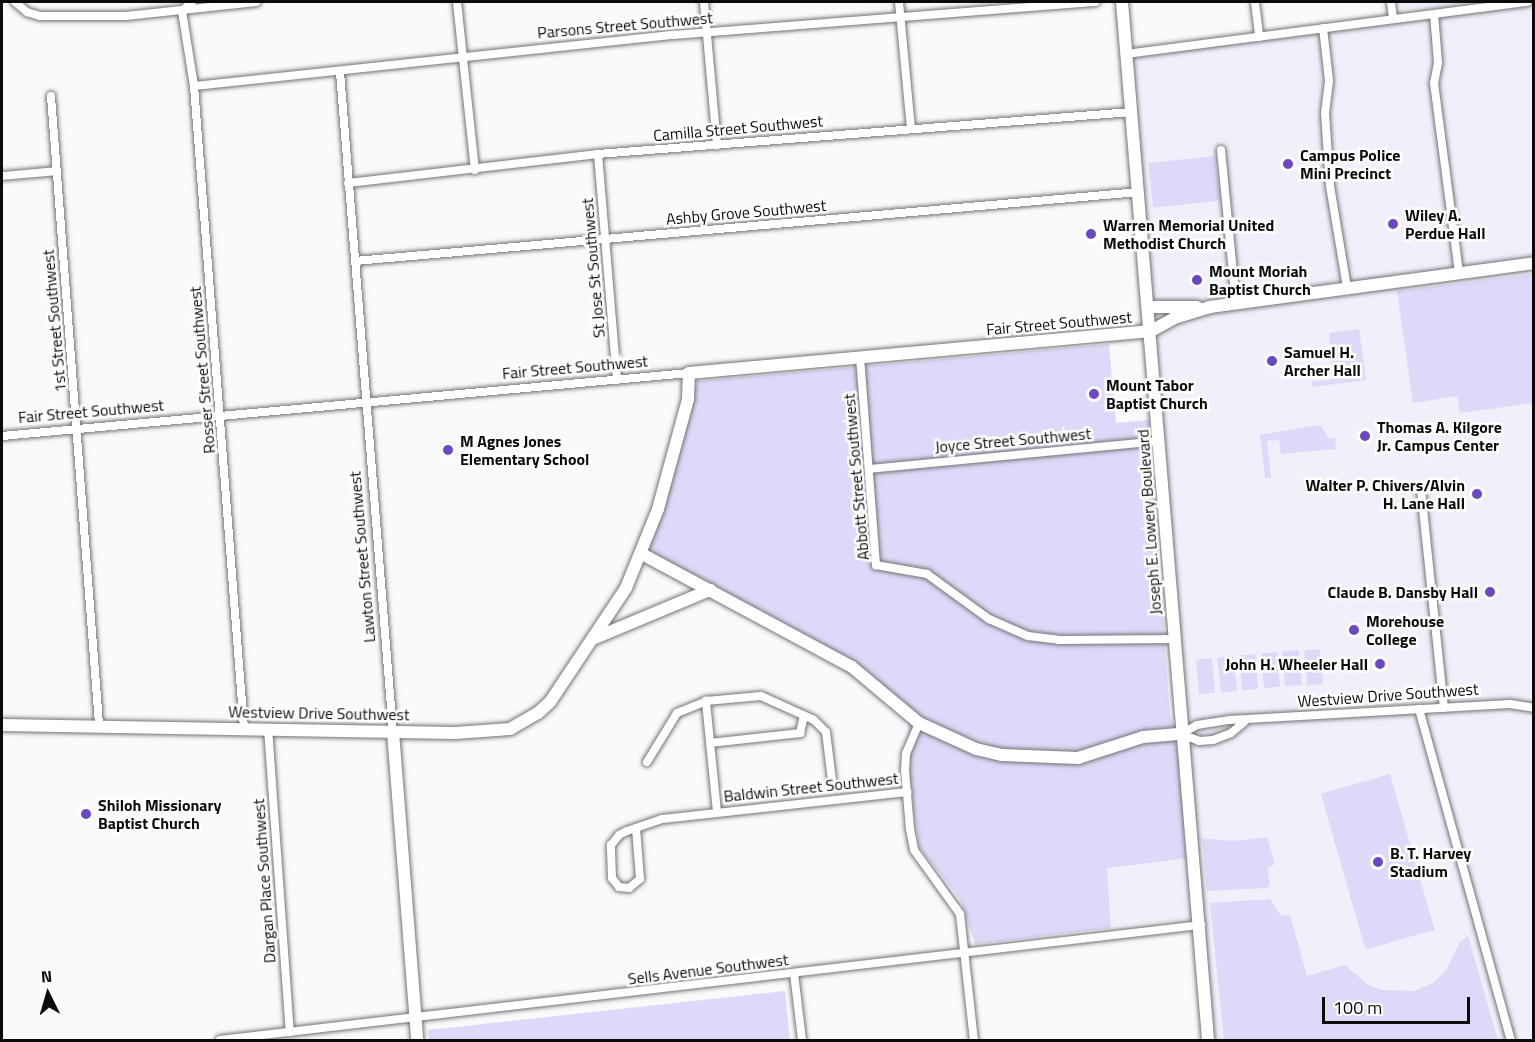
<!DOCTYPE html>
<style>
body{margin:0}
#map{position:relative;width:1535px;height:1042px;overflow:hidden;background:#fafafd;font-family:"Titillium Web",sans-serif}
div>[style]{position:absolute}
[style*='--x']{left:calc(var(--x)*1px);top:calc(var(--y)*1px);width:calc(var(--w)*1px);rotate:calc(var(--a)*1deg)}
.built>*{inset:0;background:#f0effa;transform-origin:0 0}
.green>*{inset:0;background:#ddd9f8;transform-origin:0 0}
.roads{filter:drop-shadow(0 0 2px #747376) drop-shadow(0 0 2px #747376)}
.street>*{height:8px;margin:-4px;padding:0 4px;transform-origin:4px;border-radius:4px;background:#fff}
.secondary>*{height:12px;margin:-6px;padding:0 6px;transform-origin:6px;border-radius:6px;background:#fff}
.dots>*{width:16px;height:16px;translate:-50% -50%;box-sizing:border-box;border:3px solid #fff;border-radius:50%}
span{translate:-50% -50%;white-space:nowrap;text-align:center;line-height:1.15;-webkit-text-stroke:5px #fff;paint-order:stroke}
.street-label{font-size:16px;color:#0b0b0c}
.poi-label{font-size:16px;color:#0b0b0c;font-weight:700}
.left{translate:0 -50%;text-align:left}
.right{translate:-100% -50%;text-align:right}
.frame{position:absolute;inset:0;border:3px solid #0b0b0c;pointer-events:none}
.north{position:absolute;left:18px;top:964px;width:60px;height:60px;-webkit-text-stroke:4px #fff;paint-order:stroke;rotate:355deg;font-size:16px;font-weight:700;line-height:24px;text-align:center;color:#0b0b0c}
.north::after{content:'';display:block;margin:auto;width:21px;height:27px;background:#0b0b0c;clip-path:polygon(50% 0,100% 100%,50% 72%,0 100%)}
.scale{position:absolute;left:1322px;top:997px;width:148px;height:27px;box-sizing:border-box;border:3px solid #0b0b0c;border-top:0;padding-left:8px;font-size:18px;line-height:21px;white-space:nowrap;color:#0b0b0c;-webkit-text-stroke:4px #fff;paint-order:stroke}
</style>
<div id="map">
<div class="built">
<i style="clip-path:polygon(1399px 2px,1533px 2px,1533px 1040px,1209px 1040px,1151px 331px,1235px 301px,1147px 317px,1128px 55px,1423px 12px,1423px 7px,1400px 10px)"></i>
<i style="left:1188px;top:858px;width:61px;height:82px;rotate:85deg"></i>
</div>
<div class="green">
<i style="left:1215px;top:156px;width:45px;height:67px;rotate:84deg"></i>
<i style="clip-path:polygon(1533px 274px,1533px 403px,1460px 413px,1457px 396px,1413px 403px,1397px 291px)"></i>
<i style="clip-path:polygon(1359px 329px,1366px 380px,1312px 387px,1311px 382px,1332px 379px,1329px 333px)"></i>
<i style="clip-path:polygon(1109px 344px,1116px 423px,1149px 420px,1170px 716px,1184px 749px,1188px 858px,1107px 868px,1111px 928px,975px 944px,960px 899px,919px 847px,910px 785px,908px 718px,829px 659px,644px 561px,697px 381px)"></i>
<i style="clip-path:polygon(1321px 425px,1328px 438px,1335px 438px,1336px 449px,1281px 454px,1279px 440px,1267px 441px,1271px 478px,1265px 478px,1260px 435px)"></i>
<i style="left:1320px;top:649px;width:35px;height:16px;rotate:85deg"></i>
<i style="left:1299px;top:650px;width:35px;height:17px;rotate:85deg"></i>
<i style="left:1277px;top:652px;width:35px;height:16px;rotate:85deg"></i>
<i style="left:1255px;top:654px;width:35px;height:16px;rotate:85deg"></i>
<i style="left:1233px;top:656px;width:35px;height:16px;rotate:83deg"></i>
<i style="left:1212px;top:658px;width:35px;height:16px;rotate:85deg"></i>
<i style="left:1390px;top:774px;width:162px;height:72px;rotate:74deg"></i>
<i style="clip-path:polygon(1267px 837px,1275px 864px,1267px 868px,1270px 884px,1267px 888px,1207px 891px,1202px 838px,1233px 841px)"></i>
<i style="clip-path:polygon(1270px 899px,1281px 916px,1290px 915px,1307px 976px,1345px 965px,1368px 985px,1382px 990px,1415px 991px,1433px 983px,1446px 970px,1460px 942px,1468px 936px,1498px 1040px,1224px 1040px,1210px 903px)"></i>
<i style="clip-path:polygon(785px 991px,790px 1040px,429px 1040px,428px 1030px)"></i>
</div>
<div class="roads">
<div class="street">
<i style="--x:15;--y:2;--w:16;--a:40"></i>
<i style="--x:27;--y:12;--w:14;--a:17"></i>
<i style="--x:40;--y:16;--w:86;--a:0"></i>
<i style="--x:126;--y:16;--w:131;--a:-6.1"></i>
<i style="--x:192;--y:2;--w:13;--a:138"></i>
<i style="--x:182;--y:11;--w:76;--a:80.9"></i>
<i style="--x:194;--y:86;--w:644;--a:85.55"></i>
<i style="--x:457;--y:2;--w:169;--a:83.9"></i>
<i style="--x:704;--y:2;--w:144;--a:84.8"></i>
<i style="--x:899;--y:2;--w:127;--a:84.6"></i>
<i style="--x:1255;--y:2;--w:35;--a:83"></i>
<i style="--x:1391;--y:2;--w:17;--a:83"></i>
<i style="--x:1434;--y:14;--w:49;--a:85.3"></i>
<i style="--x:1438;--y:63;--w:20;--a:101"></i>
<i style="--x:1434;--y:83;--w:192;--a:82.5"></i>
<i style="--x:1323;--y:28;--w:53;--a:83.5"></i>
<i style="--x:1329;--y:81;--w:32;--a:97"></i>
<i style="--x:1325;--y:113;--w:73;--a:86.1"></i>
<i style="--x:1330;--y:186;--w:103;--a:80.5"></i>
<i style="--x:1126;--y:54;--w:405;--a:-7.4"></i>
<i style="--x:340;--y:72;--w:662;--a:85.41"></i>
<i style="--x:194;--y:86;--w:483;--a:-6.1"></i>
<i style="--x:674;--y:35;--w:423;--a:-4.5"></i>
<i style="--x:51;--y:96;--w:630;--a:85.63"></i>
<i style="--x:1221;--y:150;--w:154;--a:84.4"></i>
<i style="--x:598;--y:154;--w:227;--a:85.2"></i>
<i style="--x:2;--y:176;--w:55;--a:-5.2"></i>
<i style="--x:348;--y:183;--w:252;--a:-6.6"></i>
<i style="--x:598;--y:154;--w:536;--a:-4.5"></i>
<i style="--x:355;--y:261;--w:787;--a:-5.03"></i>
<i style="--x:860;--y:357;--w:209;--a:85.6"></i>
<i style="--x:876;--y:565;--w:52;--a:10"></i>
<i style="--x:927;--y:574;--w:77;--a:36"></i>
<i style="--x:989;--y:619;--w:43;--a:23.6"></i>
<i style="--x:1028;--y:636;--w:31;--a:7"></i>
<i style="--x:1059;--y:640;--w:116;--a:-0.5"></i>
<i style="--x:2;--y:436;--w:690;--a:-5.24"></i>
<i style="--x:869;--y:469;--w:291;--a:-5.5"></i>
<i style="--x:1421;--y:490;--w:219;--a:84"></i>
<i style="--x:1419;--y:709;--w:344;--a:74.5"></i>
<i style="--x:919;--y:723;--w:33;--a:113"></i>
<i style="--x:906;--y:753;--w:17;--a:93"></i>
<i style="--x:905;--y:770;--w:59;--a:85.2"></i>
<i style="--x:910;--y:829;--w:21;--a:79"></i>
<i style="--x:914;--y:850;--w:79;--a:54.3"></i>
<i style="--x:960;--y:914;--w:127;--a:83.7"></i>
<i style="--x:268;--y:728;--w:305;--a:85.9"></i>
<i style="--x:1181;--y:734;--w:18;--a:-29"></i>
<i style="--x:1197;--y:725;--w:33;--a:-9"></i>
<i style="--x:1230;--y:720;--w:280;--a:-3.3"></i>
<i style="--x:1510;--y:704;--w:24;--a:9"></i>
<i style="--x:1181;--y:734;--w:19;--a:21"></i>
<i style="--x:1199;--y:741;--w:14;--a:-4"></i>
<i style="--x:1213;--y:740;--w:19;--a:-21"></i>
<i style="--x:1231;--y:733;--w:17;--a:-40"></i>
<i style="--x:710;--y:743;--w:91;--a:-6.3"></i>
<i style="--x:800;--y:733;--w:18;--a:-77"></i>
<i style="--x:647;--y:762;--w:57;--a:-58.5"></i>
<i style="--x:677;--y:713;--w:31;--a:-22"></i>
<i style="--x:717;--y:812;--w:112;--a:-95.7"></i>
<i style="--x:706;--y:701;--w:55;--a:-5.2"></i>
<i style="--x:761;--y:696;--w:58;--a:24.4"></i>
<i style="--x:814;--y:720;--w:17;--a:45"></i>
<i style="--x:826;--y:732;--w:48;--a:82.9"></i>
<i style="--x:636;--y:828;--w:51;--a:85.5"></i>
<i style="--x:640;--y:879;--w:14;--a:141"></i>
<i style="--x:629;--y:888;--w:10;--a:-174"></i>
<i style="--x:619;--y:887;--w:11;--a:-128"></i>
<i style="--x:612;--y:878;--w:33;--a:-92"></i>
<i style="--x:611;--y:845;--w:13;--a:-51"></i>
<i style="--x:619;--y:835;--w:9;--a:-27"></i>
<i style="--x:627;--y:831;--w:37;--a:-19"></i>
<i style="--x:662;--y:819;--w:247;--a:-6.3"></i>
<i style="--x:794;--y:973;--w:67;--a:83.2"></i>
<i style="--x:220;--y:1040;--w:988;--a:-6.69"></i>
</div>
<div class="secondary">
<i style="--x:1122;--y:2;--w:1042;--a:85.26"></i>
<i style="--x:1149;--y:307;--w:48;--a:0"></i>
<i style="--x:642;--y:554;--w:238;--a:28.3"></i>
<i style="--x:852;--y:667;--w:87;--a:39.9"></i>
<i style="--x:919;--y:723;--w:63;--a:24.5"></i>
<i style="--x:976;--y:749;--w:27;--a:13"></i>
<i style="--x:1002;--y:755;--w:76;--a:2.3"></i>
<i style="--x:1078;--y:758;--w:68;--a:-17.9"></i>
<i style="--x:1143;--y:737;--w:38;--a:-5"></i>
<i style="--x:595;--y:638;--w:125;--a:-22.7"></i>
<i style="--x:2;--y:725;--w:453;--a:1"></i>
<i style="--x:455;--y:733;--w:55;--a:-4.2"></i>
<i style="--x:510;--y:729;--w:32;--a:-30"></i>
<i style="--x:538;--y:713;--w:16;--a:-43"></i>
<i style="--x:550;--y:702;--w:137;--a:-56.3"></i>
<i style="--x:626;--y:588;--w:85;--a:-67.9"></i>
<i style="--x:658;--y:509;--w:114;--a:-74.7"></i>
<i style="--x:688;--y:399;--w:26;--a:-88"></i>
<i style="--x:689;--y:373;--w:464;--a:-5.2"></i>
<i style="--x:1151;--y:331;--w:26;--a:-29"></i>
<i style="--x:1174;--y:318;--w:38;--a:-17"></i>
<i style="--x:1210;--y:307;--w:327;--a:-7.7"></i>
<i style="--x:393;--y:732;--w:309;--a:85.5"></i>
</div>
</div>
<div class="dots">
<i style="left:1288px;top:164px;background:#6a48c1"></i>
<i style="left:1393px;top:224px;background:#6a48c1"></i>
<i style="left:1091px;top:234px;background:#6a48c1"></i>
<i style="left:1197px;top:280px;background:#6a48c1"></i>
<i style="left:1272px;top:361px;background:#6a48c1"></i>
<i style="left:1094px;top:394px;background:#6a48c1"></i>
<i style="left:1365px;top:436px;background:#6a48c1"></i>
<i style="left:448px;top:450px;background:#6a48c1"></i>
<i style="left:1477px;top:494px;background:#6a48c1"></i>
<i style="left:1490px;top:592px;background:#6a48c1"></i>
<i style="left:1354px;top:630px;background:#6a48c1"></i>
<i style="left:1380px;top:664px;background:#6a48c1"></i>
<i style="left:86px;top:814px;background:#6a48c1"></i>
<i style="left:1378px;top:862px;background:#6a48c1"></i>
</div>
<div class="street-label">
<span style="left:625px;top:25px;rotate:-5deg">Parsons Street Southwest</span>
<span style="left:738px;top:128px;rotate:-5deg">Camilla Street Southwest</span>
<span style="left:746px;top:212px;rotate:-5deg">Ashby Grove Southwest</span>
<span style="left:593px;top:268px;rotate:-95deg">St Jose St Southwest</span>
<span style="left:54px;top:321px;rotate:-95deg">1st Street Southwest</span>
<span style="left:1059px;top:323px;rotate:-5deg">Fair Street Southwest</span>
<span style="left:575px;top:367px;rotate:-5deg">Fair Street Southwest</span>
<span style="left:202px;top:370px;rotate:-95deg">Rosser Street Southwest</span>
<span style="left:91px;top:411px;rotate:-5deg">Fair Street Southwest</span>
<span style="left:1013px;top:440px;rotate:-5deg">Joyce Street Southwest</span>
<span style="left:856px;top:477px;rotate:-95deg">Abbott Street Southwest</span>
<span style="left:1149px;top:522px;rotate:-94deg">Joseph E. Lowery Boulevard</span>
<span style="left:362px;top:557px;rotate:-95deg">Lawton Street Southwest</span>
<span style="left:1388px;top:695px;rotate:-4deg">Westview Drive Southwest</span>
<span style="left:319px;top:713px;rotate:1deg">Westview Drive Southwest</span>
<span style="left:811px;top:787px;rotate:-6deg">Baldwin Street Southwest</span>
<span style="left:264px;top:881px;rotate:-94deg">Dargan Place Southwest</span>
<span style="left:708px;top:969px;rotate:-7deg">Sells Avenue Southwest</span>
</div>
<div class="poi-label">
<span class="left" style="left:1300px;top:164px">Campus Police<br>Mini Precinct</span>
<span class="left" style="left:1405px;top:224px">Wiley A.<br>Perdue Hall</span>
<span class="left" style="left:1103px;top:234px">Warren Memorial United<br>Methodist Church</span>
<span class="left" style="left:1209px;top:280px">Mount Moriah<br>Baptist Church</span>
<span class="left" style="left:1284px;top:361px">Samuel H.<br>Archer Hall</span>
<span class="left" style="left:1106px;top:394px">Mount Tabor<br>Baptist Church</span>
<span class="left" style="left:1377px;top:436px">Thomas A. Kilgore<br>Jr. Campus Center</span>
<span class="left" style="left:460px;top:450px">M Agnes Jones<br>Elementary School</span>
<span class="right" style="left:1465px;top:494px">Walter P. Chivers/Alvin<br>H. Lane Hall</span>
<span class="right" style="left:1478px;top:592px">Claude B. Dansby Hall</span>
<span class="left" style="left:1366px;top:630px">Morehouse<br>College</span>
<span class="right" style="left:1368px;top:664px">John H. Wheeler Hall</span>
<span class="left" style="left:98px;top:814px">Shiloh Missionary<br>Baptist Church</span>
<span class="left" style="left:1390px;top:862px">B. T. Harvey<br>Stadium</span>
</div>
<div class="frame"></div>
<div class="north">N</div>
<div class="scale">100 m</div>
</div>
